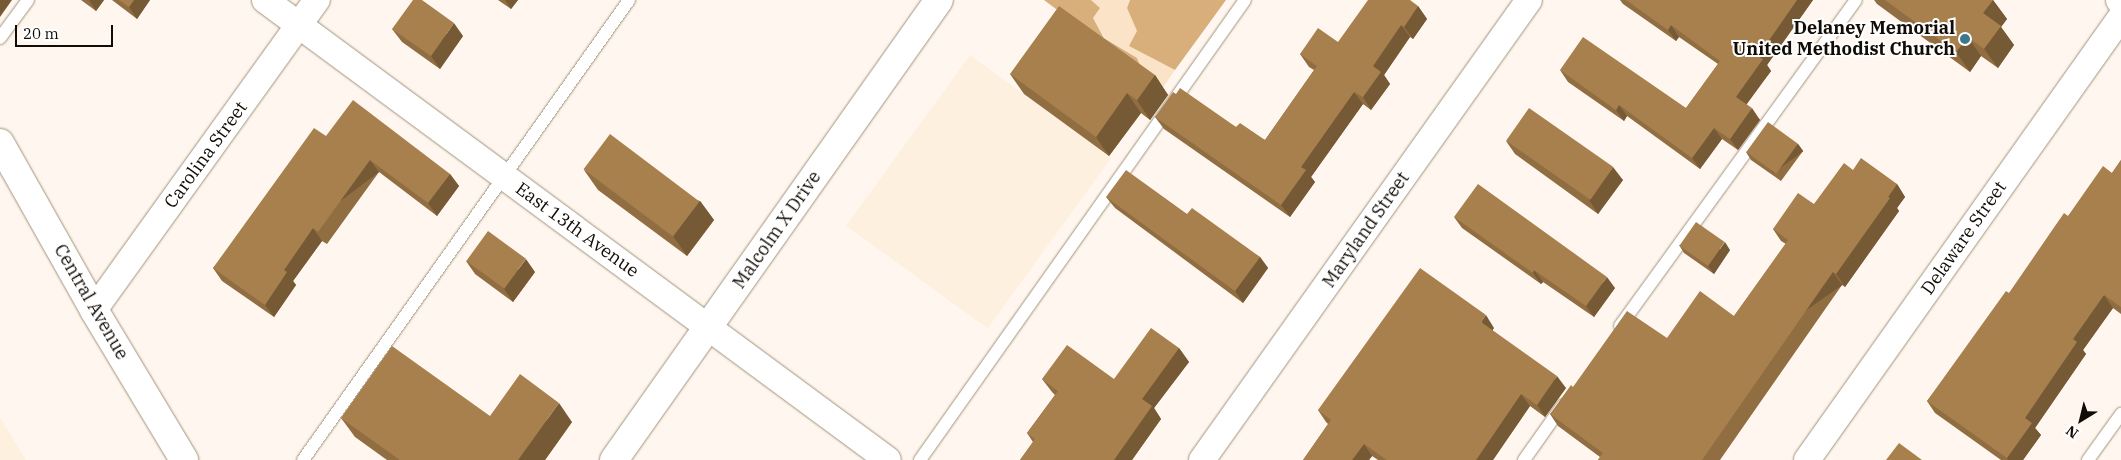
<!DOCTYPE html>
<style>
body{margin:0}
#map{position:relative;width:2121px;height:460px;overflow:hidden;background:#fff7ef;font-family:"IBM Plex Serif",serif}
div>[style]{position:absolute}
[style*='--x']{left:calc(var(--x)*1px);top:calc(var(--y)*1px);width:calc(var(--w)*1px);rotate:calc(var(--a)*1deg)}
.built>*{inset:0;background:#fef0df;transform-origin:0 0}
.green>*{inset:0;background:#fae3c7}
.forest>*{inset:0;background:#d8ae7a}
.roads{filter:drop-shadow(0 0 1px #a2927e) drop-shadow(0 0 1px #a2927e)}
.lane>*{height:12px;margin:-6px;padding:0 6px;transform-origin:6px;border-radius:6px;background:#fff}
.street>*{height:26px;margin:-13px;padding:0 13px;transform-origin:13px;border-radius:13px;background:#fff}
.secondary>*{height:28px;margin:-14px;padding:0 14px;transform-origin:14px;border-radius:14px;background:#fff}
.wall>*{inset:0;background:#906e42}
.shaded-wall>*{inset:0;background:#765a36;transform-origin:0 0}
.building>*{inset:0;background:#a8804d;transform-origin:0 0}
.dots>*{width:14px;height:14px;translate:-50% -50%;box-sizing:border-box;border:2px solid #fff;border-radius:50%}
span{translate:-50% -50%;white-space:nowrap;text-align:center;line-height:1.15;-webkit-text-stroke:4px #fff;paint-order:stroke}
.poi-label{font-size:18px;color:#120c06;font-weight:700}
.right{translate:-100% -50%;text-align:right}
.street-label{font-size:18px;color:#120c06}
.north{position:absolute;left:2056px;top:395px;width:50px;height:50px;-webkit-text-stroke:4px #fff;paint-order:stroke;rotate:216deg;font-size:14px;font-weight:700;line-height:20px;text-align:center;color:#120c06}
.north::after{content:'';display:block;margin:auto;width:18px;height:22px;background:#120c06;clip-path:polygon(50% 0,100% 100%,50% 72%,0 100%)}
.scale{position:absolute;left:15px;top:25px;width:98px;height:22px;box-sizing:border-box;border:2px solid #120c06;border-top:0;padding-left:6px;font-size:15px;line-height:18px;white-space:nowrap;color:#120c06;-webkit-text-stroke:4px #fff;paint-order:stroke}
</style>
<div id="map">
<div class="built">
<i style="left:970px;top:55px;width:175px;height:211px;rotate:36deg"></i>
<i style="clip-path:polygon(0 417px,26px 460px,0 460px)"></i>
</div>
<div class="green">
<i style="clip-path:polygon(1091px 0,1130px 0,1127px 8px,1137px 31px,1130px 46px,1175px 70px,1162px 89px,1144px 75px,1137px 58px,1105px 38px,1093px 18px,1100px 8px)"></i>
</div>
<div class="forest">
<i style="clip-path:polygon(1044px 0,1091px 0,1100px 8px,1093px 18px,1104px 38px,1137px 58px,1144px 75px)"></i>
<i style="clip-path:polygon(1130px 0,1226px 0,1175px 70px,1129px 46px,1137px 31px,1127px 8px)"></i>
</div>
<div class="roads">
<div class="lane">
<i style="--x:0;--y:38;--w:47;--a:-53.6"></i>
<i style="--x:1620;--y:326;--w:402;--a:-54.1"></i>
<i style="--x:303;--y:460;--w:564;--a:-54.67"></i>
<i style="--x:920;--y:460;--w:563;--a:-54.76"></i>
<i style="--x:1524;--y:460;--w:67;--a:-54.7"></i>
<i style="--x:2088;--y:460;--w:57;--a:-54.3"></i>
</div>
<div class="street">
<i style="--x:265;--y:0;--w:774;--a:36.44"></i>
<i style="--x:94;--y:310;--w:382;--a:-54.3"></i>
<i style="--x:1202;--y:460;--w:564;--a:-54.59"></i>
<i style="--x:1807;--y:460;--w:543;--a:-54.67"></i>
</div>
<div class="secondary">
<i style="--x:2120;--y:0;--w:1;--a:45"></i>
<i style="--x:0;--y:143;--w:192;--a:60.6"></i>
<i style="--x:94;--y:310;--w:175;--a:59"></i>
<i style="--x:614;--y:460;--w:563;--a:-54.76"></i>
</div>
</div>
<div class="wall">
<i style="clip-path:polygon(81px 0,104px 0,96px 11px)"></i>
<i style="clip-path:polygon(112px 0,150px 0,137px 19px)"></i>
<i style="clip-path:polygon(498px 0,518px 0,511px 9px)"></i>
<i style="clip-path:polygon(1620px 0,1813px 0,1767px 65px,1771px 71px,1746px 104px,1760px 120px,1738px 150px,1722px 139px,1700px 169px,1627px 116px,1624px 121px,1568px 82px,1560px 70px,1686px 108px,1718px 64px,1679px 37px,1676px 41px,1623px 4px)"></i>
<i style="clip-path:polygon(1874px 0,1993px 0,2007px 19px,2001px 27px,2014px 45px,1998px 68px,1981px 56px,1970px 72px,1877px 4px)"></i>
<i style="clip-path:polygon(1418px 6px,1427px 19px,1413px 39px,1410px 37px,1384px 75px,1390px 84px,1371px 110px,1363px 104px,1311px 177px,1315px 182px,1290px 217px,1164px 129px,1155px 117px,1176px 94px,1236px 127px,1265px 140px,1314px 70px,1309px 67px,1300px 54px,1338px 42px)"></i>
<i style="clip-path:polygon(392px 29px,463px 36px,440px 69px,402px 42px)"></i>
<i style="clip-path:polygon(1010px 74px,1155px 75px,1168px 95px,1150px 120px,1141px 113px,1109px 156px,1024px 94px)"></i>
<i style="clip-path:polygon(326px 136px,450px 174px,459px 186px,437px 216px,379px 172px,327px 244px,322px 241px,293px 281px,296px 285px,274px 317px,222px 281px,213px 268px)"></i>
<i style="clip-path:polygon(1506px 141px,1623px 180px,1598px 214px,1515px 154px)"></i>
<i style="clip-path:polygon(1798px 144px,1803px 151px,1781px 181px,1751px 160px,1746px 152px)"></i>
<i style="clip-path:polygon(2121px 160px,2121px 314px,2113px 308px,2083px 350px,2086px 354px,2035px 428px,2041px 435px,2023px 460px,2001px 460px,1935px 413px,1927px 401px,2068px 216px,2112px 173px)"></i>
<i style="clip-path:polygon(584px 170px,700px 201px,714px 220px,687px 256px,598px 190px)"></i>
<i style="clip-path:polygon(1853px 170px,1897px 184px,1905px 197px,1897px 208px,1899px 211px,1845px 287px,1842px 285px,1720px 460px,1598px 460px,1600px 457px,1558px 426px,1550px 414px,1573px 387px,1667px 338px,1734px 316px,1786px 244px,1781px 241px,1773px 229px,1814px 204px)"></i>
<i style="clip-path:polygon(1106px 197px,1187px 214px,1260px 257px,1268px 268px,1243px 303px,1115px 208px)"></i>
<i style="clip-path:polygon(1454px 217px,1615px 288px,1594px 317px,1543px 282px,1541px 284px,1462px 228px)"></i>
<i style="clip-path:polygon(1679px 245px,1730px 250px,1714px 274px,1684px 253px)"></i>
<i style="clip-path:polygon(466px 261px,535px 272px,513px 302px,475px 274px)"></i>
<i style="clip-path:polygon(1494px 328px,1492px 330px,1566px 388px,1545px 417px,1530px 406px,1493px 460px,1378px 460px,1372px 456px,1369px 460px,1303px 460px,1328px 424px,1326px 422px,1318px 410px)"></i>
<i style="clip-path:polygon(1179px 348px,1189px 362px,1154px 408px,1161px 419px,1132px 460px,1020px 460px,1033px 442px,1027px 433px,1055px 395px,1052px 392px,1042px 379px,1114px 379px)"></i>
<i style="clip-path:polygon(490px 416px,572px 422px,545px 460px,387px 460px,355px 437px,341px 418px)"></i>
</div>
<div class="shaded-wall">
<i style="clip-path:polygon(0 0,12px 0,0 17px)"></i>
<i style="clip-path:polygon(89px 0,104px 0,96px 11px)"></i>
<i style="clip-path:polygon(134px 0,150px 0,137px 19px,129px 7px)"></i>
<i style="clip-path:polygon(505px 0,518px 0,511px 9px)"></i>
<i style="clip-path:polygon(1797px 0,1813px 0,1767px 65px,1771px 71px,1744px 108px,1736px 97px,1758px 56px)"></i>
<i style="clip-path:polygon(1993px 0,2007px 19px,2001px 27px,2014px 45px,1998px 68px,1984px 49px,1983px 13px)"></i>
<i style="clip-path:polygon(1418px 6px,1427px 19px,1413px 39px,1404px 27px)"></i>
<i style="clip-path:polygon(454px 23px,463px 36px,440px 69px,431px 56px)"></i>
<i style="clip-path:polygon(1401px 25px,1410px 37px,1384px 75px,1390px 84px,1371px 110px,1363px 97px,1373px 66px)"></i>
<i style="clip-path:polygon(1671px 25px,1679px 37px,1676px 41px,1668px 30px)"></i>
<i style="clip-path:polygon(1968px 37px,1981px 56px,1970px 72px,1956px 52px)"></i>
<i style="clip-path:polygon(1155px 75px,1168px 95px,1150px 120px,1137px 100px)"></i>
<i style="clip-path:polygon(1354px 92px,1363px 104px,1311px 177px,1315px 182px,1290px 217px,1281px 205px,1301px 167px)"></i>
<i style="clip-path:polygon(1127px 93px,1141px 113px,1109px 156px,1096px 137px)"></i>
<i style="clip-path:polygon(1619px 105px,1627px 116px,1624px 121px,1616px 110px)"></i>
<i style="clip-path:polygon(1752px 108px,1760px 120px,1738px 150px,1730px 139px)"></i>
<i style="clip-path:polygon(1714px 128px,1722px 139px,1700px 169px,1692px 158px)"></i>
<i style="left:1798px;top:144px;width:9px;height:37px;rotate:54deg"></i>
<i style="left:370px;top:160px;width:15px;height:89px;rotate:53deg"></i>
<i style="clip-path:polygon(1613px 167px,1623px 180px,1598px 214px,1589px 200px)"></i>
<i style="clip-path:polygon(450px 174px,459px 186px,437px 216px,428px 203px)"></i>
<i style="clip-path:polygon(1897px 184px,1905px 197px,1897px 208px,1899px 211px,1845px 287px,1836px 274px)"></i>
<i style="clip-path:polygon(700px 201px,714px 220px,687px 256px,673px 236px)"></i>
<i style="clip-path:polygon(313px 228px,322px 241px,293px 281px,296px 285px,274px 317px,265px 305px,284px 270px)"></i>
<i style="clip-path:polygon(1725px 242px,1730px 250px,1714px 274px,1708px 266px)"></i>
<i style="clip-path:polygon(1260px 257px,1268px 268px,1243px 303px,1235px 291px)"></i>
<i style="clip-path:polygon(526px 259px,535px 272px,513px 302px,504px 289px)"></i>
<i style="clip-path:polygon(1534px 270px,1543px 282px,1541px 284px,1533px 273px)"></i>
<i style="left:1833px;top:272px;width:16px;height:229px;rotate:55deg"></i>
<i style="clip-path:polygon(1607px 277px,1615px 288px,1594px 317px,1586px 306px)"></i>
<i style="clip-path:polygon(2104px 295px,2113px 308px,2083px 350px,2086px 354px,2035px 428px,2041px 435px,2023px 460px,2008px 460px,2007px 458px,2025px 418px,2073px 339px)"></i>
<i style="clip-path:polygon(1486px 315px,1494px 328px,1490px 334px,1481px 322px)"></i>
<i style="clip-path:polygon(1179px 348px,1189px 362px,1154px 408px,1161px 419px,1132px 460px,1114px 460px,1142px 399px)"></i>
<i style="clip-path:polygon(1557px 376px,1566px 388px,1545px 417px,1537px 405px)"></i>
<i style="clip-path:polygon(1521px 394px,1530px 406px,1493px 460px,1476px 460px)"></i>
<i style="clip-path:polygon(559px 403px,572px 422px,545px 460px,518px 460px)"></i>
<i style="clip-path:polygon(1364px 444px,1372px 456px,1369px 460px,1352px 460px)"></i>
</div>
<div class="building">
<i style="clip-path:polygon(119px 0,134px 0,129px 7px)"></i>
<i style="clip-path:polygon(413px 0,422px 0,454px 23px,431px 56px,392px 29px)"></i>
<i style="clip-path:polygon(1368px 0,1410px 0,1418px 6px,1404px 27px,1401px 25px,1373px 66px,1381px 72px,1363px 97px,1354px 92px,1301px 167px,1306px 170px,1281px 205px,1155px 117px,1173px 92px,1176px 94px,1180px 88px,1236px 127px,1240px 123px,1265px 140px,1317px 66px,1300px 54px,1318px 28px,1338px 42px)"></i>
<i style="clip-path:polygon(1626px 0,1797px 0,1758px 56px,1763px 59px,1736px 97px,1752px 108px,1730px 139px,1714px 128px,1692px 158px,1619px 105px,1616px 110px,1560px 70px,1583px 37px,1686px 108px,1720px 61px,1671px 25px,1668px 30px)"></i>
<i style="clip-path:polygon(1885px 0,1993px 0,1983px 13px,2001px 26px,1984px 49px,1968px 37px,1956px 52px)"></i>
<i style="clip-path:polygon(1059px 6px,1155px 75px,1137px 100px,1127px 93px,1096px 137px,1010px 74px)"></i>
<i style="clip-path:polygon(353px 100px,450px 174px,428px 203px,370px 160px,318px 232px,313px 228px,284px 270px,287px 272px,265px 305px,213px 268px,314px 128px,326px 136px)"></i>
<i style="left:1529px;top:108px;width:103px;height:40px;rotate:35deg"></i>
<i style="left:1768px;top:122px;width:37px;height:37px;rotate:36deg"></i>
<i style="left:610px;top:134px;width:112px;height:44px;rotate:37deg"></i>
<i style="clip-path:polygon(1861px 158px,1897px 184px,1888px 197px,1890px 198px,1836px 274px,1833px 272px,1702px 460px,1598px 460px,1603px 453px,1550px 414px,1571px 385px,1573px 387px,1627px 311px,1667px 338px,1700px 291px,1734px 316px,1788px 240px,1773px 229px,1798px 193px,1814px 204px,1844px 163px,1853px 170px)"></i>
<i style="clip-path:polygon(2121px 160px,2121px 307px,2104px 295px,2073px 339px,2077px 342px,2025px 418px,2032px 423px,2007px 458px,1927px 401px,2006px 291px,2009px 293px,2064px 213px,2068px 216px,2103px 166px,2112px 173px)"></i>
<i style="clip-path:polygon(1126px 170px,1187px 214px,1192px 208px,1260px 257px,1235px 291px,1106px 197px)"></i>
<i style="clip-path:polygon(1478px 184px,1607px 277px,1586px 306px,1534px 270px,1533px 273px,1454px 217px)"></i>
<i style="left:1696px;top:222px;width:35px;height:29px;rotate:35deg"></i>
<i style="left:488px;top:231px;width:47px;height:37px;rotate:36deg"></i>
<i style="clip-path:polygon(1420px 268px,1486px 315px,1481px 322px,1557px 376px,1537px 405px,1521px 394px,1476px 460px,1387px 460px,1364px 444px,1352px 460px,1303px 460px,1331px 420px,1318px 410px)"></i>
<i style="clip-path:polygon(1151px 328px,1179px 348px,1142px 399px,1152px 406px,1114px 460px,1020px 460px,1035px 439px,1027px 433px,1058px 391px,1042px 379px,1067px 345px,1114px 379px)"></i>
<i style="clip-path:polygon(392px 346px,490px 416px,520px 374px,559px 403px,518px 460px,400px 460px,341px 418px)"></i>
<i style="clip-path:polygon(1899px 443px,1922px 460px,1886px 460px)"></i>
</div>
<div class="dots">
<i style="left:1965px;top:39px;background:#3a798d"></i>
</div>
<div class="poi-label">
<span class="right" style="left:1955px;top:39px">Delaney Memorial<br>United Methodist Church</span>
</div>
<div class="street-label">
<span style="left:206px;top:155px;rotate:-54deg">Carolina Street</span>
<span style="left:577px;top:230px;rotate:36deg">East 13th Avenue</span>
<span style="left:777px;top:230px;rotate:-55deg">Malcolm X Drive</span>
<span style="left:1366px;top:230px;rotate:-55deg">Maryland Street</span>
<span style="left:1964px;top:238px;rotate:-55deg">Delaware Street</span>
<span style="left:91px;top:302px;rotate:60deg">Central Avenue</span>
</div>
<div class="north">N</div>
<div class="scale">20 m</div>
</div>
